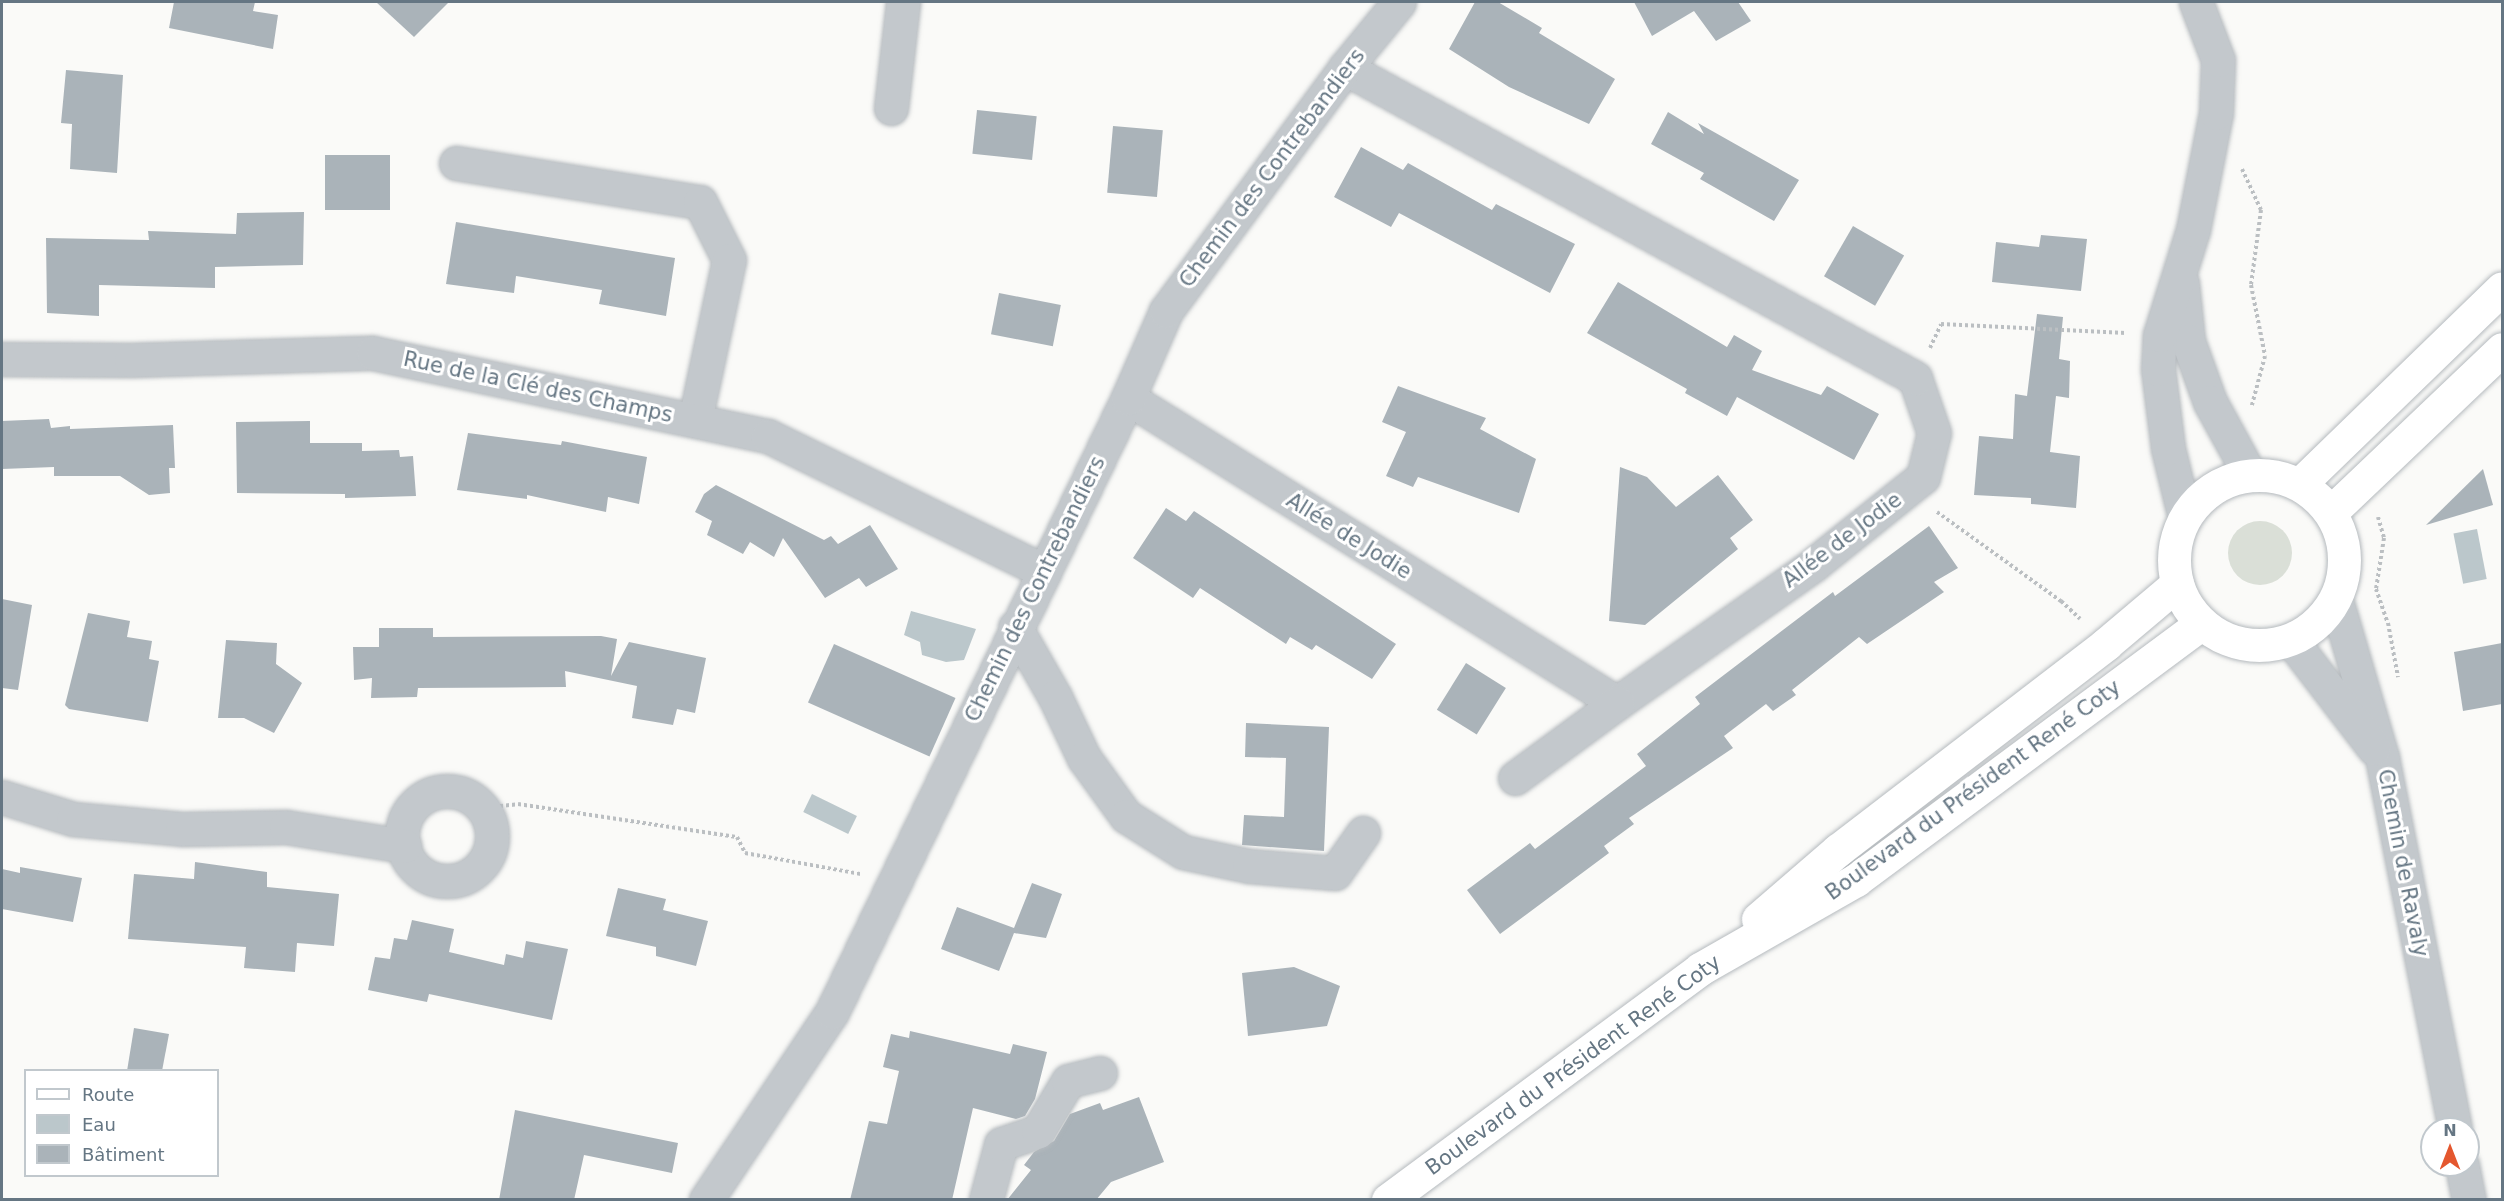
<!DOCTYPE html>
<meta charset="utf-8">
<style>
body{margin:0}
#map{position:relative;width:2504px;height:1201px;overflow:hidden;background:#fafaf8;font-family:"DejaVu Sans",sans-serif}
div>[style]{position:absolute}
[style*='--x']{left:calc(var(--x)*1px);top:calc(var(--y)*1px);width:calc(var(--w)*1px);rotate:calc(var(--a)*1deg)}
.green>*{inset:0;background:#dadfd7}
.round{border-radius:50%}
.water>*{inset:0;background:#bbc7cb;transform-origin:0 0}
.building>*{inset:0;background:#aab3b9;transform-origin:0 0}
.path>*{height:4px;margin-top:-2px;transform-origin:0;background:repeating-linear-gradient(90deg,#bbbfc2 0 3px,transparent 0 6px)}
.roads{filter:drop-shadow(0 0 2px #b5babe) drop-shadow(0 0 2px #b5babe)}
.minor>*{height:33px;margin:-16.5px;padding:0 16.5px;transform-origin:16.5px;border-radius:16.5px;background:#c3c8cc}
.minor>.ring{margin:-16.5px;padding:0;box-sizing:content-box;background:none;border:33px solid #c3c8cc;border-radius:50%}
.major>*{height:33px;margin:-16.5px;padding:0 16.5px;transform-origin:16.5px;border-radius:16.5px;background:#fff}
.major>.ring{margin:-16.5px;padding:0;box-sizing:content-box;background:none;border:33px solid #fff;border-radius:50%}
span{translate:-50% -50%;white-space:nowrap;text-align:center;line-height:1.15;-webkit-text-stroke:6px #fff;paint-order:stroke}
.street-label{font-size:21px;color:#657683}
.frame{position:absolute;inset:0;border:3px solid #657683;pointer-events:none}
.legend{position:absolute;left:24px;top:1069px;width:195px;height:108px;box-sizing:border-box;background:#fff;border:2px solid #c1c8cd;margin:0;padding:8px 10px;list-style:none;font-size:18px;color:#657683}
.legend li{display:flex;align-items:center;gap:12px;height:30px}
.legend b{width:30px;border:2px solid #c1c8cd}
.north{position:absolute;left:2420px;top:1117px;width:60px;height:60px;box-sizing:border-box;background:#fff;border:2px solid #c1c8cd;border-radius:50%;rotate:0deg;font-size:16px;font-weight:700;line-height:24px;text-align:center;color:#657683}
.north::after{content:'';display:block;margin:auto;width:21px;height:27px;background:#e4572e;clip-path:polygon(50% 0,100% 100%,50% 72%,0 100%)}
</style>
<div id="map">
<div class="green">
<i class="round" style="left:2228px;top:521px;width:64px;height:64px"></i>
</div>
<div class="water">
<i style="left:2477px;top:529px;width:51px;height:24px;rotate:79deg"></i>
<i style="clip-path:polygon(911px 611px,976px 629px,964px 660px,946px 662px,922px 655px,920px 642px,904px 635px)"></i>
<i style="left:812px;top:794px;width:50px;height:20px;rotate:26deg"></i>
</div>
<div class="building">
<i style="clip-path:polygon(174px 2px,255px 2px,253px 11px,278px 15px,273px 49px,169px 28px)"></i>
<i style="clip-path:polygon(376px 2px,449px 2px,414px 37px)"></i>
<i style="clip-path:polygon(1475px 2px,1498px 2px,1542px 28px,1539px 33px,1615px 79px,1589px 124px,1509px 87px,1449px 49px)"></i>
<i style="clip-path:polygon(1634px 2px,1738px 2px,1751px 21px,1716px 41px,1694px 11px,1652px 36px)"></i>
<i style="clip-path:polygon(66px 70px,123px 75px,117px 173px,70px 169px,72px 124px,61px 123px)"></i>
<i style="left:977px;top:110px;width:60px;height:44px;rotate:6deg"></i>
<i style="clip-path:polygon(1668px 112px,1704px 134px,1698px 123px,1799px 180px,1774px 221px,1700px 179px,1704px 173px,1651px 144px)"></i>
<i style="left:1113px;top:126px;width:50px;height:67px;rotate:5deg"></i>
<i style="clip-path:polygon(1361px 147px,1403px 170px,1408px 163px,1492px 210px,1496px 204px,1575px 244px,1550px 293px,1399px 213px,1391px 227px,1334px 197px)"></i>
<i style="left:325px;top:155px;width:65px;height:55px"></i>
<i style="clip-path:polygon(304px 212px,303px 265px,215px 267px,215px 288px,99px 285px,99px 316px,47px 313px,46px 238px,149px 240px,148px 231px,236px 234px,237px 213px)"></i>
<i style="clip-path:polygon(456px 222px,675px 258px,666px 316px,599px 304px,602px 290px,516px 276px,514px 293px,446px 284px)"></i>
<i style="left:1853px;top:226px;width:59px;height:58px;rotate:30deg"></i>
<i style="clip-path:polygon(2041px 235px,2087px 239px,2081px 291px,1992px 282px,1996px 242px,2039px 247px)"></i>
<i style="clip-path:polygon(1618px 282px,1727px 347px,1734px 335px,1762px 351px,1752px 370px,1821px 395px,1827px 386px,1879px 414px,1854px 460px,1737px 397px,1727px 416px,1685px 393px,1687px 389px,1587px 333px)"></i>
<i style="left:999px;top:293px;width:63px;height:42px;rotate:11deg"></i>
<i style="clip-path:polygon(2037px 314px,2063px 317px,2059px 359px,2070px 361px,2069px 398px,2056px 396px,2050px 452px,2080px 456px,2076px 508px,2031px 504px,2031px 498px,1974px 495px,1979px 436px,2013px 439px,2015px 394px,2027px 396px)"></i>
<i style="clip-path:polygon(1398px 386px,1486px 418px,1480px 429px,1536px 459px,1519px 513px,1418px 477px,1413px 487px,1386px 476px,1406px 432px,1382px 422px)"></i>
<i style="clip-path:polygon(49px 419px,51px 428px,70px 426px,70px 429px,173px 425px,175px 468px,169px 468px,170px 493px,149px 495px,120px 476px,54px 476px,54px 467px,2px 469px,2px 421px)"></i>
<i style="clip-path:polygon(310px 421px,310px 443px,362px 443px,362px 451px,399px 450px,400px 457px,413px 456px,416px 496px,345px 498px,345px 494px,237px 493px,236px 422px)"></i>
<i style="clip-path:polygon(468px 433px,561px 445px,562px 441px,647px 457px,639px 504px,608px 497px,606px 512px,527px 495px,527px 499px,457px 490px)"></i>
<i style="clip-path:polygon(1620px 467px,1647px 477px,1676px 507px,1718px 475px,1753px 520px,1730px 538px,1738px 549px,1645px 625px,1609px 621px)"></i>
<i style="clip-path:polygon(2483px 469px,2493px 505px,2426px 525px)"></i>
<i style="clip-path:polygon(716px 485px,824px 540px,831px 536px,838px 544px,870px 525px,898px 569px,866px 587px,859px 578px,825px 598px,783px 538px,774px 557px,750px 542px,743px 554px,707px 535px,712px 521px,695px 512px,704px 494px)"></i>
<i style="clip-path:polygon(1166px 508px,1186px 521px,1194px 511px,1396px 644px,1372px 679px,1316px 645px,1312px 650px,1290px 637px,1286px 644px,1200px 588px,1193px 598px,1133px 558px)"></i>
<i style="clip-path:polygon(1929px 526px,1958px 568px,1934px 582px,1944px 592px,1867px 644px,1859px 637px,1792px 690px,1796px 695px,1773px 711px,1766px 704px,1724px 736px,1733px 748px,1629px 818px,1634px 824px,1604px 846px,1609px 853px,1500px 934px,1467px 890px,1530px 843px,1535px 849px,1646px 766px,1637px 754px,1700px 704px,1695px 697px,1833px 592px,1835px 596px)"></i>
<i style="clip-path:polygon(2px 599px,32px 605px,18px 690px,2px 688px)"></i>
<i style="clip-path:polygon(88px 613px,130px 621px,127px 637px,152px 641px,149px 659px,159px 661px,148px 722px,69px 709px,65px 705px)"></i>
<i style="clip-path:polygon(379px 628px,433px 628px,433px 637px,601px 636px,617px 639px,611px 676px,629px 642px,706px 658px,695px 713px,677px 709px,673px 725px,632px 718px,637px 686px,565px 671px,566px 687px,418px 688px,417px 697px,371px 698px,372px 678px,354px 680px,353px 647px,379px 647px)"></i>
<i style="clip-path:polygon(226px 640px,277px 643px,276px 664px,302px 683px,274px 733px,244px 718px,218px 718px)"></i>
<i style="clip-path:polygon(2502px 643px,2502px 704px,2463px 711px,2454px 652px)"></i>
<i style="left:834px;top:644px;width:133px;height:64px;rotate:24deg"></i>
<i style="left:1466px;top:663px;width:47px;height:55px;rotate:32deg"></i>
<i style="clip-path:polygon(1246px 723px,1329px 727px,1324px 851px,1242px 845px,1244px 815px,1284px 817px,1286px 758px,1245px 757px)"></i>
<i style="clip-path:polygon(195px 862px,267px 872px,267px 887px,339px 894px,334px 946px,297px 943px,295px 972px,244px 968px,246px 947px,128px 939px,134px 874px,194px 879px)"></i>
<i style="clip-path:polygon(20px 867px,82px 878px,73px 922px,2px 909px,2px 869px,20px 873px)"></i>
<i style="clip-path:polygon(1032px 883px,1062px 894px,1046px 938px,1014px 933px,999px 971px,941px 949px,957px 907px,1014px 928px)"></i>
<i style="clip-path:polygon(618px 888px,666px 899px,663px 910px,708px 921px,696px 966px,656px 956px,656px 947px,606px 936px)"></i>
<i style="clip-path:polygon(412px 920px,454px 929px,449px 952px,504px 965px,506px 954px,523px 958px,526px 941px,568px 949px,552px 1020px,429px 994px,427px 1002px,368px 990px,375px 957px,390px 959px,394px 938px,407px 940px)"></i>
<i style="clip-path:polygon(1294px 967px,1340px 986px,1327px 1026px,1248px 1036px,1242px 973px)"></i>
<i style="clip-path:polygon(134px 1028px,169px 1034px,162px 1071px,127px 1071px)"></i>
<i style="clip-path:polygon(910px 1031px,1010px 1054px,1013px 1044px,1047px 1052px,1035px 1099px,1025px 1116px,1016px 1119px,973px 1108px,952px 1200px,850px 1200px,869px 1121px,887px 1124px,899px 1071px,883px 1067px,891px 1034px,909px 1038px)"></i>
<i style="clip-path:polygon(1139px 1097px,1164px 1162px,1111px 1182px,1096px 1200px,1007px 1200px,1031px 1170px,1024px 1165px,1034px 1152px,1054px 1141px,1070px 1114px,1100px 1103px,1103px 1110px)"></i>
<i style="clip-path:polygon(515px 1110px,678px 1143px,672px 1173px,584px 1155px,574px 1200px,499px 1200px)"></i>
</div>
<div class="path">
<i style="--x:2242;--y:169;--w:45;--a:65.1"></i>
<i style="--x:2261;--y:210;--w:76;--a:97.6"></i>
<i style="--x:2251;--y:285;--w:72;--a:78.8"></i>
<i style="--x:2265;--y:356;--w:51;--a:104.9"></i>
<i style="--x:1930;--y:348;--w:26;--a:-65"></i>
<i style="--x:1941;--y:324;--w:185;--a:2.8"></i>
<i style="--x:1937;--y:512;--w:153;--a:35.7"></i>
<i style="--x:2061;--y:601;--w:26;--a:43"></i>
<i style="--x:2378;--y:517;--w:22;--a:74"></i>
<i style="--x:2384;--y:538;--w:52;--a:98.9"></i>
<i style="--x:2376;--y:589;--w:36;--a:71"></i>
<i style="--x:2388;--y:623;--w:55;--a:79.5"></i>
<i style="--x:482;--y:808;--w:36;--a:-6"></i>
<i style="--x:518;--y:804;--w:221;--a:8.6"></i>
<i style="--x:737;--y:837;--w:18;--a:63"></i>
<i style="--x:745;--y:853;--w:118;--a:10.3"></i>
</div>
<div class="roads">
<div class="minor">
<i style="--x:891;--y:108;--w:107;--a:-83.5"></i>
<i style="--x:456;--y:163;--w:247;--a:9.1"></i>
<i style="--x:700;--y:202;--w:65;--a:63.4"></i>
<i style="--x:729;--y:260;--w:164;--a:102"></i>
<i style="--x:2182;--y:283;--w:58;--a:84.1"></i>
<i style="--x:2188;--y:341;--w:65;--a:70.2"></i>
<i style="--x:2210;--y:402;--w:83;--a:61.3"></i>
<i style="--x:2;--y:359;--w:129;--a:0.4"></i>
<i style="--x:131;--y:360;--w:242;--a:-1.7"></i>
<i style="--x:373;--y:353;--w:404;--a:11.9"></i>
<i style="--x:768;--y:436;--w:305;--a:26.1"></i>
<i style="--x:1128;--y:398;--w:576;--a:31.95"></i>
<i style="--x:1617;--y:703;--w:240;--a:-35.1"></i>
<i style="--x:1813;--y:565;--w:141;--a:-38.7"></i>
<i style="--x:1923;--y:477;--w:45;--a:-76"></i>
<i style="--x:1934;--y:433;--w:58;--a:-109.1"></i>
<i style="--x:1915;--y:378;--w:649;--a:-151.46"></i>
<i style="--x:2185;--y:518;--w:72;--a:-103.7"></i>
<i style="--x:2168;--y:448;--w:80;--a:-97.2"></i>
<i style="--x:2158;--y:369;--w:34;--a:-87"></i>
<i style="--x:2160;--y:335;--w:110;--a:-72.6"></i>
<i style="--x:2193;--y:230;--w:119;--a:-78.9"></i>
<i style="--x:2216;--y:113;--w:53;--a:-87.8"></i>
<i style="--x:2218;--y:60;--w:62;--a:-110.8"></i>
<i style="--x:2336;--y:600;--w:164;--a:73.7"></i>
<i style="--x:2382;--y:757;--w:379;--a:78.9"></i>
<i style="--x:1015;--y:627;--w:81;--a:60.3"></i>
<i style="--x:1055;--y:697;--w:68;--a:64.6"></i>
<i style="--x:1084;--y:758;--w:72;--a:54.1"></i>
<i style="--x:1126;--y:816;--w:67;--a:32.3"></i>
<i style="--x:1183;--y:852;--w:67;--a:12"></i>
<i style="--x:1249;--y:866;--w:86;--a:4.7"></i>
<i style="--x:1335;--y:873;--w:49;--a:-55"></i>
<i style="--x:2291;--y:640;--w:136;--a:52.5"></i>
<i style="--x:1515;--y:778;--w:127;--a:-36.3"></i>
<i class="ring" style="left:402px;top:791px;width:57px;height:57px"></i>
<i style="--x:2;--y:797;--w:74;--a:17.2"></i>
<i style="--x:73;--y:819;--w:109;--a:5.2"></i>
<i style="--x:182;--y:829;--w:104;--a:-1.1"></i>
<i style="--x:286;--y:827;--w:120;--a:9.1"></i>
<i style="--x:2462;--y:1165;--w:36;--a:79"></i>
<i style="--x:706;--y:1200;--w:226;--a:-56.2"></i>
<i style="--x:832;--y:1012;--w:682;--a:-64.26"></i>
<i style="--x:1128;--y:398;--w:95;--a:-66.4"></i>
<i style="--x:1166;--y:311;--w:302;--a:-53.6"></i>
<i style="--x:1345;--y:68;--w:85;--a:-50.7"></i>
<i style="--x:986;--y:1200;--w:58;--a:-75"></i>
<i style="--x:1001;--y:1144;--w:39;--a:-19"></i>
<i style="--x:1038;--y:1131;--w:58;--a:-59"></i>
<i style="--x:1068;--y:1081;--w:33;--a:-14"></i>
</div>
<div class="major">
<i class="ring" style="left:2174px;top:475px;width:137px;height:137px"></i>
<i style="--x:2300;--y:484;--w:281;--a:-44.1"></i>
<i style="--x:2331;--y:512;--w:236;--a:-43.6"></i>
<i style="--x:1758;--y:919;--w:106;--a:-40.8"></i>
<i style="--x:1838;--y:850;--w:338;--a:-37.5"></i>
<i style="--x:2106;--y:644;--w:93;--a:-40.2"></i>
<i style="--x:1388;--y:1200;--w:388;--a:-36.5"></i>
<i style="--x:1700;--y:969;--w:180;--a:-29.7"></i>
<i style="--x:1856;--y:880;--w:430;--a:-36.6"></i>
</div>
</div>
<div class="street-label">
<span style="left:1272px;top:168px;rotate:-53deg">Chemin des Contrebandiers</span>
<span style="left:538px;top:387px;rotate:12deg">Rue de la Clé des Champs</span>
<span style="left:1349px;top:536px;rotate:32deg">Allée de Jodie</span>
<span style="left:1842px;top:540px;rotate:-37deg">Allée de Jodie</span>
<span style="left:1035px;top:589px;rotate:-64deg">Chemin des Contrebandiers</span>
<span style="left:1973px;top:790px;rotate:-36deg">Boulevard du Président René Coty</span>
<span style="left:2403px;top:863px;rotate:79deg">Chemin de Ravaly</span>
<span style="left:1573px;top:1065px;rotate:-36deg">Boulevard du Président René Coty</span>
</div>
<div class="frame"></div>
<ul class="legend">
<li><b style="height:8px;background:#fff"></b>Route</li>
<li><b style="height:16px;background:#bbc7cb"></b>Eau</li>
<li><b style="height:16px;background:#aab3b9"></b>Bâtiment</li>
</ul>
<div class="north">N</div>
</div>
